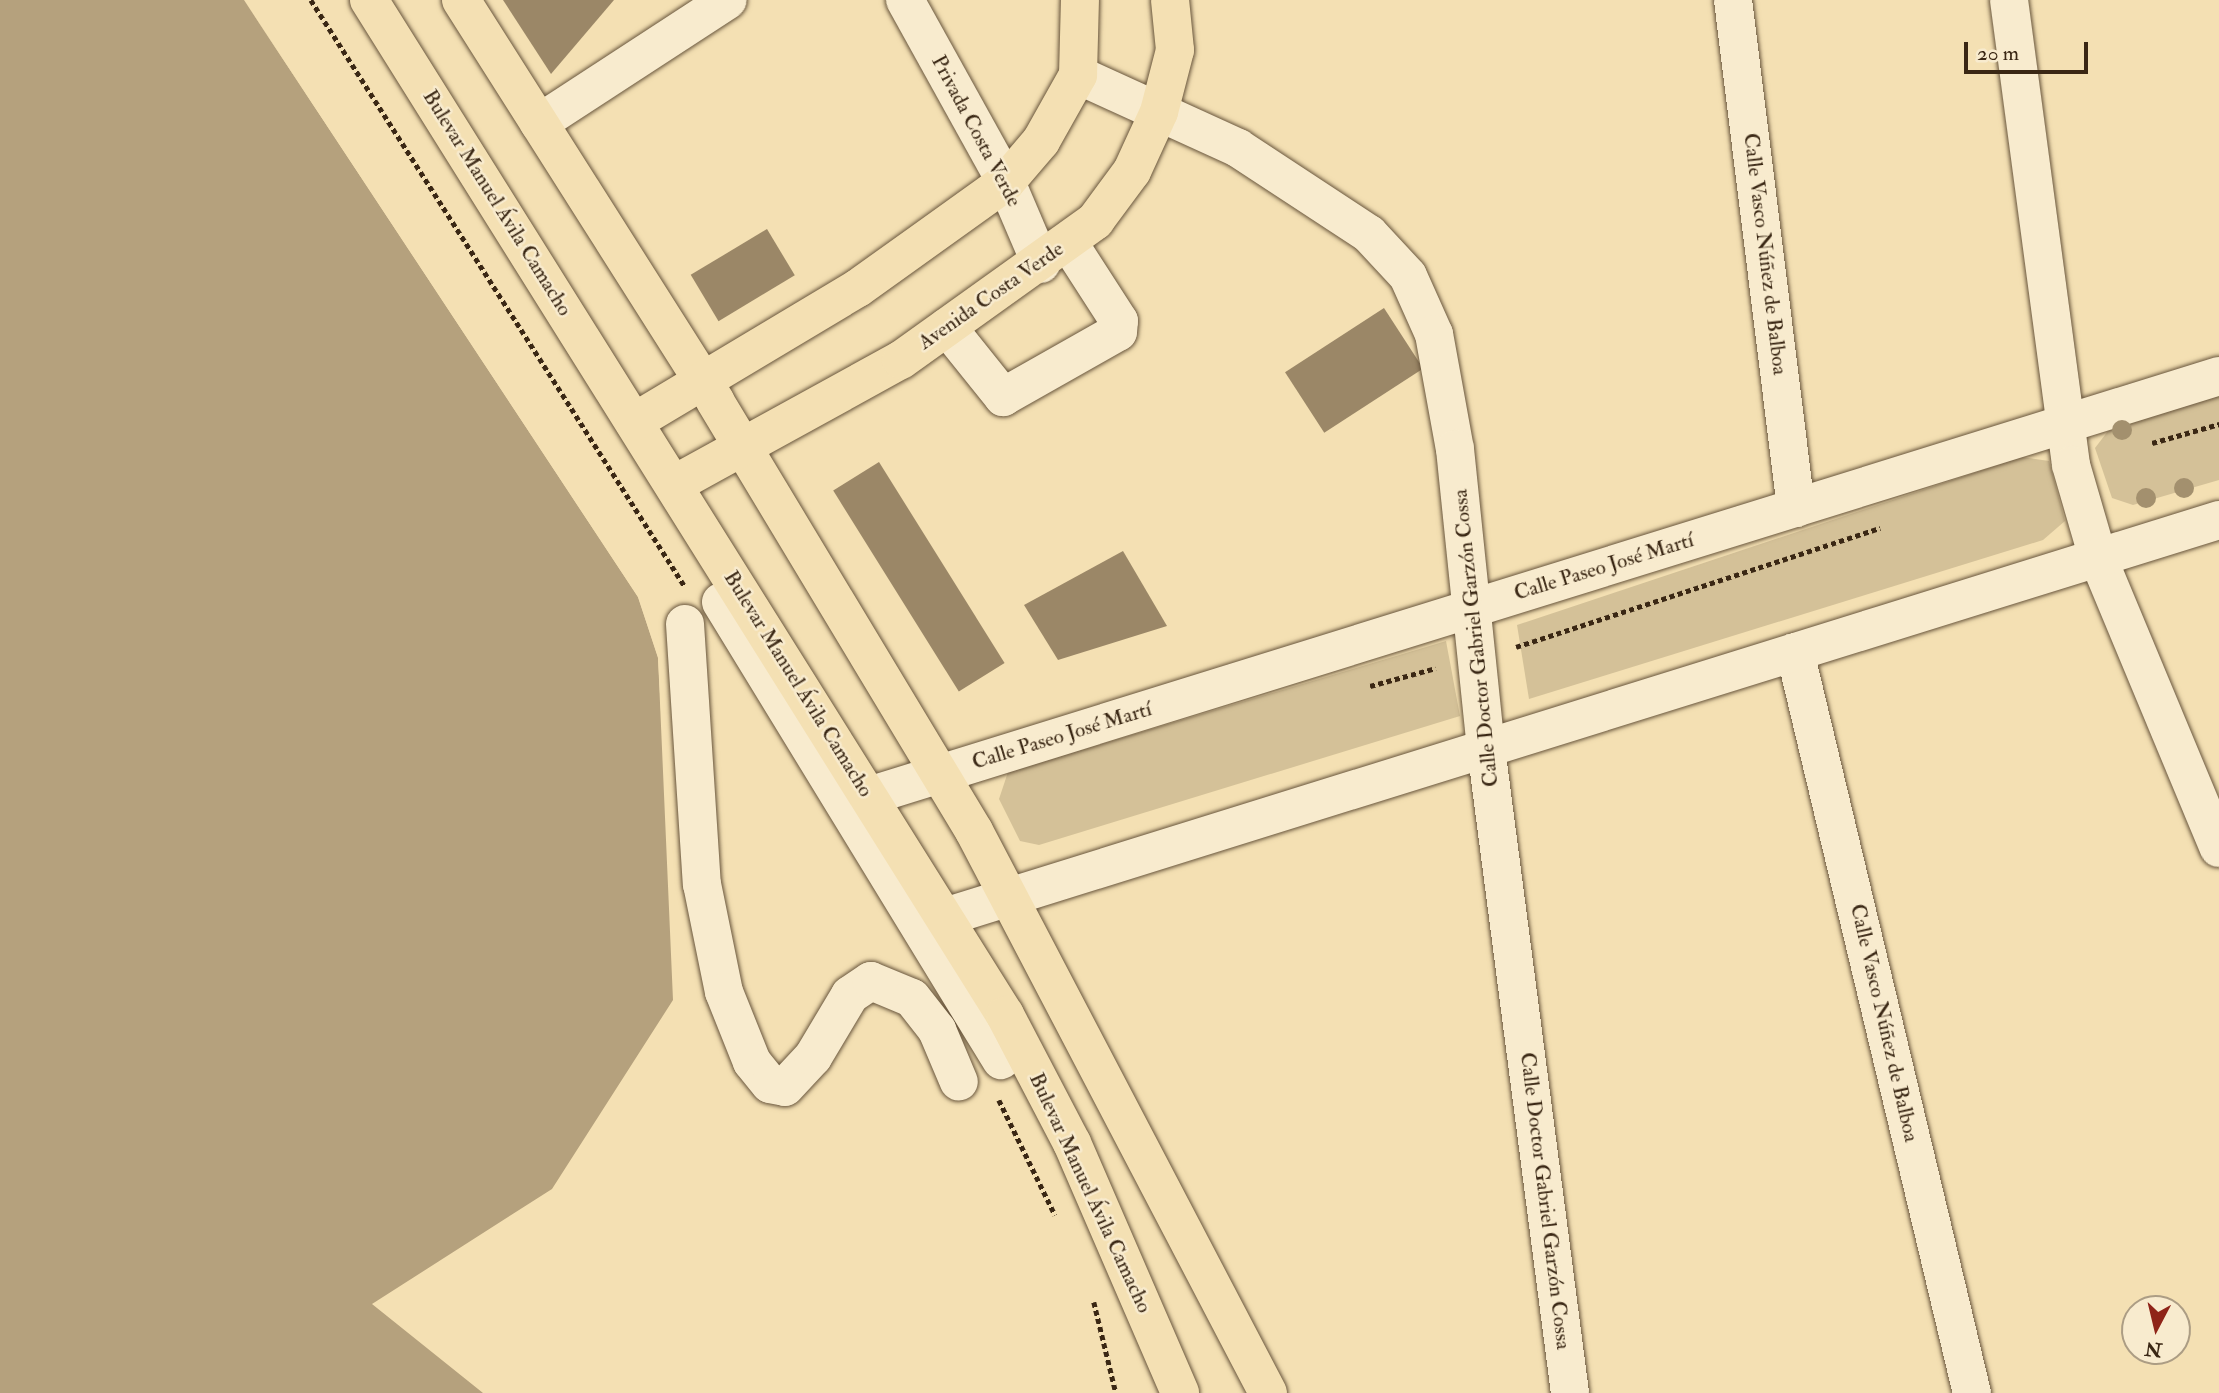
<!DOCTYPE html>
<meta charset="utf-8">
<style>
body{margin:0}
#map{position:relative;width:2219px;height:1393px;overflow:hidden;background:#f4e0b3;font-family:"IM FELL Double Pica",serif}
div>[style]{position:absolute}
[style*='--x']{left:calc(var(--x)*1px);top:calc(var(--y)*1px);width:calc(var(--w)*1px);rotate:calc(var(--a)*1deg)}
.green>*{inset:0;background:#d4c198}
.water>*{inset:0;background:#b5a17d}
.pier>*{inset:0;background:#f4e0b3}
.building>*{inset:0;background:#9b8767;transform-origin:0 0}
.path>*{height:4.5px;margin-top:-2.25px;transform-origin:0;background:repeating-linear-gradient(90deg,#3a2714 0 5px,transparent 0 8.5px)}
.roads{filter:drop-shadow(0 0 2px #68553c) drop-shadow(0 0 2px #68553c)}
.minor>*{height:38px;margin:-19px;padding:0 19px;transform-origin:19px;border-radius:19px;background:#f8ebce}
.major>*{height:38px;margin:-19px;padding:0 19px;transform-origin:19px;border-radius:19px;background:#f4e0b3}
.trees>*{width:20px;height:20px;margin:-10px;border-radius:50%;background:#a3906e}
span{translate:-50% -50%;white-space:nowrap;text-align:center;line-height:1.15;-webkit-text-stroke:5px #f8ebce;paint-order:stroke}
.street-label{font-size:21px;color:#3a2714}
.north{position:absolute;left:2121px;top:1295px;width:70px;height:70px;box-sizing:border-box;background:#f8ebce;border:2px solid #ac9d84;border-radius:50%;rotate:187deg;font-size:19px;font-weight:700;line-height:28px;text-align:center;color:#3a2714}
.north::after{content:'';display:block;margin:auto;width:24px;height:32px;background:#8f2418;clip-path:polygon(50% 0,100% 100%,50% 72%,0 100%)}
.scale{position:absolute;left:1964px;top:42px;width:124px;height:32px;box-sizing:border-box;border:4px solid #3a2714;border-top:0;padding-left:9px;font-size:21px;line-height:24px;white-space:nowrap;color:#3a2714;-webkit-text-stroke:5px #f8ebce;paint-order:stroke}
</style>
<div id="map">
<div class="green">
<i style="clip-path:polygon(2219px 395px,2219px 480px,2133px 505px,2112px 498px,2095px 448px,2108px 431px)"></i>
<i style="clip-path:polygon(2022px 457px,2049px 461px,2065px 521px,2043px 540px,1529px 699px,1517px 625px)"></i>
<i style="clip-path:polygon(1446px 641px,1460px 716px,1039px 845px,1020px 841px,999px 799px,1008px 772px)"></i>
</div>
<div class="water">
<i style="clip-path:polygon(0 0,244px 0,638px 597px,658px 657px,673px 1000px,552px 1189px,372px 1304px,483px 1393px,0 1393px)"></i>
</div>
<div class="pier">
<i style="clip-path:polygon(244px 0,641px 595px,662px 657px,672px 789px,677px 999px,658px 658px,638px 597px)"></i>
</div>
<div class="building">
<i style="clip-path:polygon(503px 0,614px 0,551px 74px)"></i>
<i style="left:767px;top:229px;width:54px;height:89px;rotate:59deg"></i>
<i style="left:1384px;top:308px;width:72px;height:118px;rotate:57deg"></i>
<i style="left:879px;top:462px;width:237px;height:54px;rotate:58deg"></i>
<i style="clip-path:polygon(1123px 551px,1167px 626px,1058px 660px,1024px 605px)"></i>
</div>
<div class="path">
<i style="--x:311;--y:0;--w:694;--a:57.48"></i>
<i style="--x:2152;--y:443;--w:70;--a:-15.8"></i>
<i style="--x:1516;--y:647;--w:383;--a:-18.1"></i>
<i style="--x:1370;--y:686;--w:68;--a:-15.3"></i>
<i style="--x:999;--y:1100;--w:128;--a:64"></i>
<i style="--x:1094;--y:1302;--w:94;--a:76.4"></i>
</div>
<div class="roads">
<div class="minor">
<i style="--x:905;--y:0;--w:208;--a:61"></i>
<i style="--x:1006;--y:182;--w:89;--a:66.9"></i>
<i style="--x:1733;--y:0;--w:512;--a:82.93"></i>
<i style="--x:2009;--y:0;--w:469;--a:82.4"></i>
<i style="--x:2071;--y:465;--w:97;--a:73.8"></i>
<i style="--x:2098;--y:558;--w:314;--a:67.4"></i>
<i style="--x:1078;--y:75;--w:176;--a:24.5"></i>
<i style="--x:1238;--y:148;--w:157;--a:33.3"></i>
<i style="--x:1369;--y:234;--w:57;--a:47.1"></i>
<i style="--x:1408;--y:276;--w:64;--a:65.9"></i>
<i style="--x:1434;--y:334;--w:117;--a:79.7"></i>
<i style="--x:1455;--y:449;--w:301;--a:84.1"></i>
<i style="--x:1486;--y:748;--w:650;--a:82.58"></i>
<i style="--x:539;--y:123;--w:225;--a:-33.1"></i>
<i style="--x:947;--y:327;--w:90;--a:51.3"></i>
<i style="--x:1003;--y:397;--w:132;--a:-29.5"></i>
<i style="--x:1118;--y:332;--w:11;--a:-85"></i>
<i style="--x:1119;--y:321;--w:94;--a:-122.8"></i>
<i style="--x:721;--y:602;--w:537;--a:58.56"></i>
<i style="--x:685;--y:624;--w:261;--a:86.3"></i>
<i style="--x:702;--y:884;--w:110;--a:78.5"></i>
<i style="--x:724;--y:992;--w:75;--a:68.2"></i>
<i style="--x:752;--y:1062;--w:28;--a:51"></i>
<i style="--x:770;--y:1084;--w:15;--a:11"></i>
<i style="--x:785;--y:1087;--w:41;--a:-47"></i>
<i style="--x:813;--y:1057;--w:72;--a:-59.2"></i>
<i style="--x:850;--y:995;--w:25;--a:-34"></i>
<i style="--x:871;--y:981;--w:44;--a:22.5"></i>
<i style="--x:912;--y:998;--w:41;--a:52"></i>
<i style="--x:937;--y:1030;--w:56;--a:67.1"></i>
<i style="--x:1795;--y:652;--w:762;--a:76.57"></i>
<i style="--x:869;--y:796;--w:1414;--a:-17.28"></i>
<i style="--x:945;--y:917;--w:1334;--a:-17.31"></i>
</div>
<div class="major">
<i style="--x:369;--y:0;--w:1198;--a:57.93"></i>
<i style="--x:1005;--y:1015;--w:144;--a:62.4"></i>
<i style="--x:1072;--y:1143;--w:272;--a:66.6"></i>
<i style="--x:461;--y:0;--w:475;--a:57.6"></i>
<i style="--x:715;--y:401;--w:502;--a:58.94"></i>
<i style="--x:974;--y:831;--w:634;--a:62.38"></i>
<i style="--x:634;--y:422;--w:261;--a:-30.9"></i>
<i style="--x:858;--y:288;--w:182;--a:-35.6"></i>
<i style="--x:1006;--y:182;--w:54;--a:-49.5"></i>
<i style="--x:1041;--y:141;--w:76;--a:-60.7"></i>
<i style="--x:1078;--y:75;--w:75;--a:-88.5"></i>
<i style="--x:675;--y:484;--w:258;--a:-28.8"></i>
<i style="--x:901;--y:360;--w:239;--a:-35.6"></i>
<i style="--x:1095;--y:221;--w:62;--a:-53.5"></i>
<i style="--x:1132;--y:171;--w:65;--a:-65.4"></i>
<i style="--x:1159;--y:112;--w:64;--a:-75.5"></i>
<i style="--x:1175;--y:50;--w:50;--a:-95.7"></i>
</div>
</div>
<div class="trees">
<i style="left:2122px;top:430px"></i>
<i style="left:2184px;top:488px"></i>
<i style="left:2146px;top:498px"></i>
</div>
<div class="street-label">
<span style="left:976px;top:131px;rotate:62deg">Privada Costa Verde</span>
<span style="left:497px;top:203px;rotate:58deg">Bulevar Manuel Ávila Camacho</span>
<span style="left:1765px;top:254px;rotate:83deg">Calle Vasco Núñez de Balboa</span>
<span style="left:991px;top:296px;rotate:-35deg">Avenida Costa Verde</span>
<span style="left:1604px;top:567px;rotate:-17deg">Calle Paseo José Martí</span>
<span style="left:1476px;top:638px;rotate:-96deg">Calle Doctor Gabriel Garzón Cossa</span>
<span style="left:798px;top:684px;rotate:58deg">Bulevar Manuel Ávila Camacho</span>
<span style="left:1062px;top:736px;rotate:-17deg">Calle Paseo José Martí</span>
<span style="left:1884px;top:1023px;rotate:77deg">Calle Vasco Núñez de Balboa</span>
<span style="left:1090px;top:1193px;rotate:65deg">Bulevar Manuel Ávila Camacho</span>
<span style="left:1545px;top:1201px;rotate:83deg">Calle Doctor Gabriel Garzón Cossa</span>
</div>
<div class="north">N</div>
<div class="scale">20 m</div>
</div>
